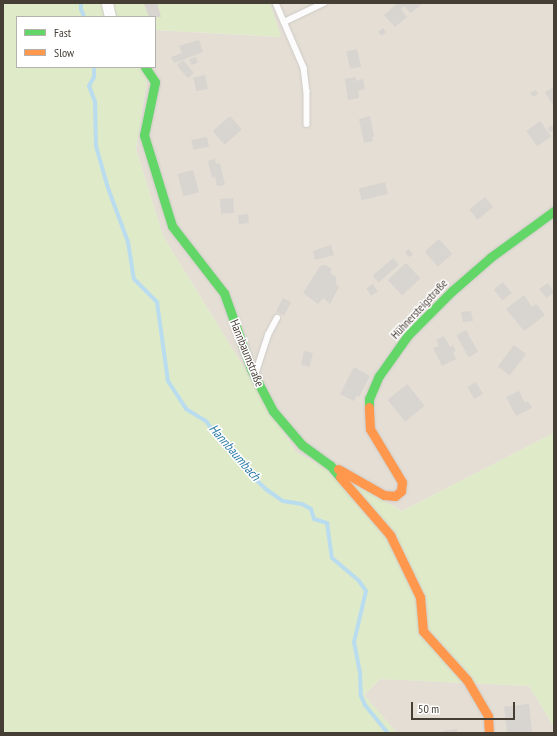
<!DOCTYPE html>
<meta charset="utf-8">
<style>
body{margin:0}
#map{position:relative;width:557px;height:736px;overflow:hidden;background:#f0ede8;font-family:"PT Sans Narrow",sans-serif}
div>[style]{position:absolute}
[style*='--x']{left:calc(var(--x)*1px);top:calc(var(--y)*1px);width:calc(var(--w)*1px);rotate:calc(var(--a)*1deg)}
.residential>*{inset:0;background:#e4ded5}
.green>*{inset:0;background:#dfeac8}
.stream>*{height:4px;margin:-2px;padding:0 2px;transform-origin:2px;border-radius:2px;background:#b9dcee}
.building>*{inset:0;background:#d8d4cf;transform-origin:0 0}
.roads{filter:drop-shadow(0 0 1px #cecbc6) drop-shadow(0 0 1px #cecbc6)}
.lane>*{height:5.5px;margin:-2.75px;padding:0 2.75px;transform-origin:2.75px;border-radius:2.75px;background:#fdfcfc}
.street>*{height:11px;margin:-5.5px;padding:0 5.5px;transform-origin:5.5px;border-radius:5.5px;background:#fdfcfc}
.fast>*{height:9px;margin:-4.5px;padding:0 4.5px;transform-origin:4.5px;border-radius:4.5px;background:#63d668}
.slow>*{height:9px;margin:-4.5px;padding:0 4.5px;transform-origin:4.5px;border-radius:4.5px;background:#ff974d}
span{translate:-50% -50%;white-space:nowrap;text-align:center;line-height:1.15;-webkit-text-stroke:3px #fff;paint-order:stroke}
.street-label{font-size:12px;color:#453e35}
.water-label{font-size:13px;color:#2d7da9;font-style:italic}
.frame{position:absolute;inset:0;border:4px solid #453e35;pointer-events:none}
.legend{position:absolute;left:16px;top:16px;width:140px;height:52px;box-sizing:border-box;background:#fff;border:1px solid #b5b2ae;margin:0;padding:5px 7px;list-style:none;font-size:12px;color:#453e35}
.legend li{display:flex;align-items:center;gap:8px;height:20px}
.legend b{width:20px;border:1px solid #b5b2ae}
.scale{position:absolute;left:411px;top:702px;width:104px;height:18px;box-sizing:border-box;border:2px solid #453e35;border-top:0;padding-left:5px;font-size:12px;line-height:14px;white-space:nowrap;color:#453e35;-webkit-text-stroke:3px #fff;paint-order:stroke}
</style>
<div id="map">
<div class="residential">
<i style="clip-path:polygon(270px 3px,554px 3px,554px 433px,402px 511px,296px 452px,163px 236px,136px 149px,149px 67px,155px 67px,155px 30px,280px 37px)"></i>
<i style="clip-path:polygon(380px 679px,529px 686px,554px 727px,554px 733px,397px 733px,364px 695px)"></i>
</div>
<div class="green">
<i style="clip-path:polygon(3px 3px,270px 3px,281px 37px,155px 30px,155px 17px,17px 17px,17px 67px,149px 67px,136px 149px,163px 236px,296px 452px,402px 511px,554px 433px,554px 727px,529px 686px,380px 679px,364px 695px,397px 733px,3px 733px)"></i>
</div>
<div class="stream">
<i style="--x:81;--y:3;--w:6;--a:90"></i>
<i style="--x:81;--y:9;--w:9;--a:69"></i>
<i style="--x:94;--y:67;--w:10;--a:90"></i>
<i style="--x:94;--y:77;--w:10;--a:119"></i>
<i style="--x:89;--y:86;--w:17;--a:69"></i>
<i style="--x:95;--y:102;--w:44;--a:88.7"></i>
<i style="--x:96;--y:146;--w:44;--a:74.1"></i>
<i style="--x:108;--y:188;--w:58;--a:69.7"></i>
<i style="--x:128;--y:242;--w:37;--a:81"></i>
<i style="--x:134;--y:279;--w:33;--a:45"></i>
<i style="--x:157;--y:302;--w:80;--a:82.1"></i>
<i style="--x:168;--y:381;--w:33;--a:57"></i>
<i style="--x:186;--y:409;--w:23;--a:31"></i>
<i style="--x:206;--y:421;--w:29;--a:54"></i>
<i style="--x:223;--y:444;--w:45;--a:47.7"></i>
<i style="--x:253;--y:477;--w:19;--a:43"></i>
<i style="--x:267;--y:490;--w:19;--a:35"></i>
<i style="--x:283;--y:501;--w:19;--a:9"></i>
<i style="--x:302;--y:504;--w:10;--a:29"></i>
<i style="--x:311;--y:509;--w:10;--a:73"></i>
<i style="--x:314;--y:519;--w:14;--a:17"></i>
<i style="--x:327;--y:523;--w:35;--a:82"></i>
<i style="--x:332;--y:558;--w:35;--a:40"></i>
<i style="--x:359;--y:581;--w:12;--a:55"></i>
<i style="--x:366;--y:591;--w:52;--a:103.2"></i>
<i style="--x:354;--y:642;--w:31;--a:79"></i>
<i style="--x:360;--y:672;--w:24;--a:88"></i>
<i style="--x:361;--y:696;--w:10;--a:66"></i>
<i style="--x:365;--y:705;--w:36;--a:51"></i>
</div>
<div class="building">
<i style="clip-path:polygon(148px 3px,157px 3px,161px 17px,149px 17px,144px 4px)"></i>
<i style="clip-path:polygon(398px 3px,423px 3px,411px 13px,404px 6px,401px 9px,407px 17px,395px 27px,384px 15px)"></i>
<i style="clip-path:polygon(383px 28px,386px 32px,382px 36px,378px 32px)"></i>
<i style="clip-path:polygon(199px 40px,203px 52px,174px 63px,171px 57px,182px 53px,179px 46px)"></i>
<i style="left:357px;top:49px;width:18px;height:11px;rotate:77deg"></i>
<i style="left:196px;top:57px;width:6px;height:7px;rotate:72deg"></i>
<i style="left:183px;top:60px;width:17px;height:8px;rotate:50deg"></i>
<i style="left:205px;top:75px;width:14px;height:12px;rotate:78deg"></i>
<i style="clip-path:polygon(356px 77px,356px 81px,363px 79px,365px 89px,358px 91px,359px 98px,348px 100px,345px 79px)"></i>
<i style="clip-path:polygon(554px 87px,554px 107px,545px 92px)"></i>
<i style="clip-path:polygon(536px 90px,538px 94px,533px 97px,530px 93px)"></i>
<i style="left:230px;top:116px;width:18px;height:23px;rotate:49deg"></i>
<i style="clip-path:polygon(370px 116px,374px 136px,372px 137px,373px 141px,364px 143px,359px 119px)"></i>
<i style="left:540px;top:121px;width:19px;height:17px;rotate:54deg"></i>
<i style="clip-path:polygon(552px 125px,554px 130px,550px 132px,548px 128px)"></i>
<i style="left:207px;top:137px;width:10px;height:16px;rotate:79deg"></i>
<i style="clip-path:polygon(215px 159px,216px 164px,220px 163px,225px 185px,217px 186px,215px 177px,212px 178px,208px 161px)"></i>
<i style="left:193px;top:170px;width:23px;height:16px;rotate:75deg"></i>
<i style="left:385px;top:182px;width:12px;height:27px;rotate:76deg"></i>
<i style="left:485px;top:197px;width:13px;height:20px;rotate:51deg"></i>
<i style="left:233px;top:198px;width:15px;height:13px;rotate:86deg"></i>
<i style="left:248px;top:214px;width:9px;height:10px;rotate:84deg"></i>
<i style="left:439px;top:239px;width:20px;height:19px;rotate:49deg"></i>
<i style="clip-path:polygon(331px 245px,334px 255px,315px 260px,313px 251px)"></i>
<i style="clip-path:polygon(409px 249px,413px 255px,408px 257px,405px 252px)"></i>
<i style="left:393px;top:258px;width:9px;height:27px;rotate:49deg"></i>
<i style="left:406px;top:263px;width:21px;height:25px;rotate:47deg"></i>
<i style="clip-path:polygon(325px 265px,332px 269px,330px 273px,336px 277px,336px 284px,339px 287px,330px 304px,323px 298px,318px 304px,303px 293px,320px 266px)"></i>
<i style="left:503px;top:282px;width:14px;height:12px;rotate:51deg"></i>
<i style="clip-path:polygon(548px 283px,554px 292px,547px 298px,539px 289px)"></i>
<i style="left:373px;top:284px;width:9px;height:8px;rotate:58deg"></i>
<i style="clip-path:polygon(524px 295px,532px 307px,536px 304px,545px 315px,524px 331px,506px 309px)"></i>
<i style="left:283px;top:298px;width:9px;height:15px;rotate:27deg"></i>
<i style="clip-path:polygon(471px 311px,473px 321px,463px 322px,461px 312px)"></i>
<i style="left:466px;top:330px;width:25px;height:11px;rotate:61deg"></i>
<i style="clip-path:polygon(444px 336px,450px 347px,453px 345px,456px 351px,453px 352px,456px 359px,442px 366px,433px 348px,439px 346px,436px 340px)"></i>
<i style="left:514px;top:345px;width:15px;height:27px;rotate:37deg"></i>
<i style="left:304px;top:351px;width:9px;height:14px;rotate:13deg"></i>
<i style="clip-path:polygon(354px 367px,370px 376px,359px 397px,357px 395px,354px 401px,340px 394px)"></i>
<i style="left:476px;top:382px;width:14px;height:10px;rotate:60deg"></i>
<i style="left:407px;top:384px;width:28px;height:25px;rotate:51deg"></i>
<i style="clip-path:polygon(519px 391px,525px 403px,528px 401px,532px 408px,516px 416px,506px 397px)"></i>
<i style="left:529px;top:704px;width:29px;height:25px;rotate:84deg"></i>
<i style="clip-path:polygon(457px 729px,457px 733px,442px 733px,442px 731px)"></i>
</div>
<div class="roads">
<div class="lane">
<i style="--x:276;--y:3;--w:71;--a:66.7"></i>
<i style="--x:304;--y:68;--w:23;--a:83"></i>
<i style="--x:307;--y:91;--w:33;--a:90"></i>
<i style="--x:284;--y:22;--w:44;--a:-25.4"></i>
<i style="--x:256;--y:372;--w:39;--a:-72"></i>
<i style="--x:268;--y:335;--w:19;--a:-62"></i>
</div>
<div class="street">
<i style="--x:107;--y:3;--w:14;--a:78"></i>
</div>
<div class="fast">
<i style="--x:145;--y:67;--w:18;--a:56"></i>
<i style="--x:155;--y:82;--w:54;--a:101.7"></i>
<i style="--x:144;--y:135;--w:95;--a:72.9"></i>
<i style="--x:172;--y:226;--w:85;--a:52.2"></i>
<i style="--x:224;--y:293;--w:81;--a:70.4"></i>
<i style="--x:251;--y:369;--w:47;--a:62.4"></i>
<i style="--x:273;--y:411;--w:45;--a:49.5"></i>
<i style="--x:302;--y:445;--w:34;--a:36"></i>
<i style="--x:330;--y:465;--w:16;--a:50"></i>
<i style="--x:369;--y:407;--w:8;--a:-90"></i>
<i style="--x:369;--y:399;--w:25;--a:-67"></i>
<i style="--x:379;--y:376;--w:50;--a:-54.7"></i>
<i style="--x:408;--y:335;--w:62;--a:-45"></i>
<i style="--x:452;--y:291;--w:52;--a:-41.1"></i>
<i style="--x:491;--y:257;--w:78;--a:-36.1"></i>
</div>
<div class="slow">
<i style="--x:338;--y:469;--w:53;--a:29.5"></i>
<i style="--x:384;--y:495;--w:11;--a:5"></i>
<i style="--x:395;--y:496;--w:8;--a:-40"></i>
<i style="--x:401;--y:491;--w:9;--a:-84"></i>
<i style="--x:402;--y:482;--w:62;--a:-121.1"></i>
<i style="--x:370;--y:429;--w:22;--a:-93"></i>
<i style="--x:340;--y:477;--w:77;--a:49.2"></i>
<i style="--x:390;--y:535;--w:69;--a:64.2"></i>
<i style="--x:420;--y:597;--w:34;--a:85"></i>
<i style="--x:423;--y:631;--w:66;--a:48.1"></i>
<i style="--x:467;--y:680;--w:42;--a:59.7"></i>
<i style="--x:488;--y:716;--w:17;--a:87"></i>
</div>
</div>
<div class="street-label">
<span style="left:419px;top:309px;rotate:-47deg">Hühnersteigstraße</span>
<span style="left:247px;top:353px;rotate:68deg">Hannbaumstraße</span>
</div>
<div class="water-label">
<span style="left:234px;top:453px;rotate:49deg">Hannbaumbach</span>
</div>
<div class="frame"></div>
<ul class="legend">
<li><b style="height:5px;background:#63d668"></b>Fast</li>
<li><b style="height:5px;background:#ff974d"></b>Slow</li>
</ul>
<div class="scale">50 m</div>
</div>
